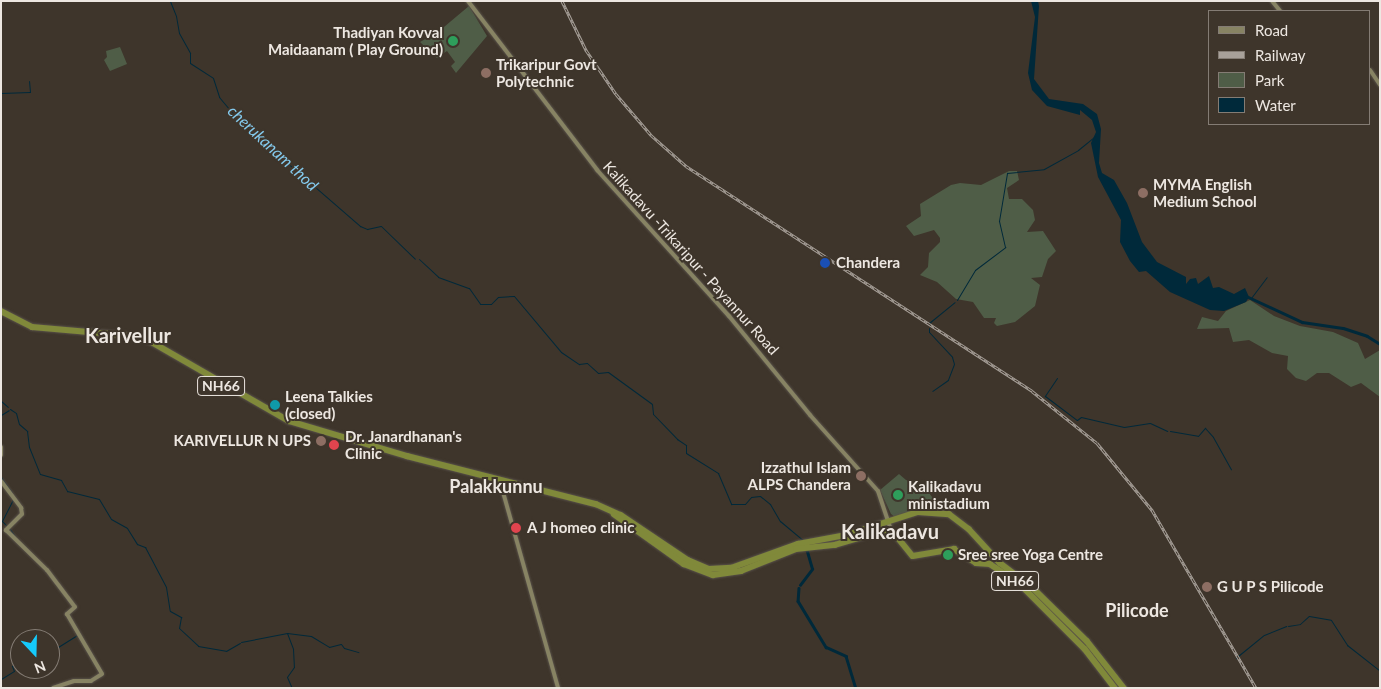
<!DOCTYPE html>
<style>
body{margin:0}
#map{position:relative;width:1381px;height:689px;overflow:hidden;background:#3e352b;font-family:Lato,sans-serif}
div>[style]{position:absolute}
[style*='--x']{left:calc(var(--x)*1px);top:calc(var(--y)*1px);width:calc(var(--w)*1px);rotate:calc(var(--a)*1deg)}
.green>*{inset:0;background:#4f5d47}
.water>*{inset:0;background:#00293a}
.stream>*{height:1px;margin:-0.5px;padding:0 0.5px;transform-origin:0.5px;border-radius:0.5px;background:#00293a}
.canal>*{height:2.5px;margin:-1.25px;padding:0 1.25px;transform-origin:1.25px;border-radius:1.25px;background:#00293a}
.river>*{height:3px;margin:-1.5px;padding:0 1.5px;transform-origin:1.5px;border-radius:1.5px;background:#00293a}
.roads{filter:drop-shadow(0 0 1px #585149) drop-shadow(0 0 1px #585149)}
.secondary>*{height:4px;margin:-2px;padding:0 2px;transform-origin:2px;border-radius:2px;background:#878363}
.highway>*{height:5.5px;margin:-2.75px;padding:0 2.75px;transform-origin:2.75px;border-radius:2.75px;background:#80893a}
.rail>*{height:3px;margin-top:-1.5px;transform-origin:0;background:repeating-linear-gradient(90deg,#3e352b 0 4px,#a8a19a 0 8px);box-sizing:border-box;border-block:1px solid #a8a19a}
.dots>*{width:14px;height:14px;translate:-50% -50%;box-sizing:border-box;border:2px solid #3e352b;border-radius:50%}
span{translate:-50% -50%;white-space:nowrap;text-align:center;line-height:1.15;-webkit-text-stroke:4px #3e352b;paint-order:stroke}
.shield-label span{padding:1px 4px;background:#3e352b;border:1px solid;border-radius:4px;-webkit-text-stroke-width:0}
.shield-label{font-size:14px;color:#ede7e1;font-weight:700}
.poi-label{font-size:15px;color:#ede7e1;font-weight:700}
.right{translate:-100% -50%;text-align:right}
.left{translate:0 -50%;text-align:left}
.street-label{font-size:15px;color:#ede7e1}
.water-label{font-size:16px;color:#84c9ec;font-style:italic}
.quarter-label{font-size:18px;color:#ede7e1;font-weight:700}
.district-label{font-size:20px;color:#ede7e1;font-weight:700}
.frame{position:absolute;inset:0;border:2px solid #ede7e1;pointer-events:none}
.legend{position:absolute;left:1208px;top:10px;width:162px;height:115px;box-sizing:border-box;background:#3e352b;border:1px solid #847c74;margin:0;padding:6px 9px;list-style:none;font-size:15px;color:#ede7e1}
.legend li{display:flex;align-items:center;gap:10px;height:25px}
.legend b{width:25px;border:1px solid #847c74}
.north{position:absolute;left:10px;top:629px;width:50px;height:50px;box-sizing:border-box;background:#3e352b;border:1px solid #847c74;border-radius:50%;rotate:159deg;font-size:14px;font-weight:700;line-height:20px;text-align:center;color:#ede7e1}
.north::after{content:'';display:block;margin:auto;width:18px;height:22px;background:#15cafb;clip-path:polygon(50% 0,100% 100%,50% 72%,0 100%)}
</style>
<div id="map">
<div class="green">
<i style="clip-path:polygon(469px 6px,487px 36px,456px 73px,451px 66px,455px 62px,447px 51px,437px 58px,420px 42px,438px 32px)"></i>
<i style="clip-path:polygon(120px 47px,127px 64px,110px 71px,104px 60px,107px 57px,106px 51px)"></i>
<i style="clip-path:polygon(1009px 171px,1017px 171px,1019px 180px,1007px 188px,1009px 199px,1022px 199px,1033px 210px,1035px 220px,1027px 232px,1043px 231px,1056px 251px,1048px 259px,1042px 277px,1031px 278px,1040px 285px,1035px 306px,1015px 322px,997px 326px,994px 323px,996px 318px,984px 318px,973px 302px,956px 299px,937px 282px,920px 275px,928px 267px,929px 253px,940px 242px,940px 238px,934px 230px,914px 236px,906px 226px,921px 216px,920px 204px,951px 185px,960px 183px,981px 185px)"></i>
<i style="clip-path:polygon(1250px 300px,1274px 316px,1300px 326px,1333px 332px,1358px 343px,1365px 359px,1380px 350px,1380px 397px,1361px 383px,1351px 387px,1329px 373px,1317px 373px,1306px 381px,1296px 378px,1287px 369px,1288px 356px,1272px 353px,1249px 340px,1233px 342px,1229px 328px,1197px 329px,1202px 317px,1218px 321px,1226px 311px)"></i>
<i style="clip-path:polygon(899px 474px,906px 480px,923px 485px,935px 501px,923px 510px,895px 517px,891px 514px,880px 490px)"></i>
</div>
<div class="water">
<i style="clip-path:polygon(1031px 1px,1038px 1px,1039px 6px,1034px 79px,1049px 99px,1083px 104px,1097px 114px,1101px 129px,1099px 163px,1102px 173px,1114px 180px,1127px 203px,1142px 242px,1157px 262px,1186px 277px,1186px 284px,1190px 279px,1196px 278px,1198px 284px,1209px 276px,1213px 288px,1219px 287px,1234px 294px,1245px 288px,1249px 297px,1246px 302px,1224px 311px,1210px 310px,1170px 292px,1146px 271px,1139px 272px,1130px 261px,1120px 242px,1121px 220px,1098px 177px,1091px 143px,1096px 132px,1092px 120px,1080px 110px,1080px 115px,1047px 106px,1032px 90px,1028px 73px,1035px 17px)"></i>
</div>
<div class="stream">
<i style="--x:170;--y:1;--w:16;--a:68"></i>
<i style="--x:176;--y:16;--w:17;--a:80"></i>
<i style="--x:179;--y:33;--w:23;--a:61"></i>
<i style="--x:190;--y:53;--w:10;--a:90"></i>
<i style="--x:190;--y:63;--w:27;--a:33"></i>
<i style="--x:213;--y:78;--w:20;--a:72"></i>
<i style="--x:219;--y:97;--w:33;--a:50"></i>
<i style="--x:240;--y:122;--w:159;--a:40.9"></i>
<i style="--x:360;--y:226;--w:8;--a:23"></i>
<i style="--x:367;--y:229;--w:14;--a:-12"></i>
<i style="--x:381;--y:226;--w:47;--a:44.1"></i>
<i style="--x:1;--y:93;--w:29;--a:-2"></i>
<i style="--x:30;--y:92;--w:11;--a:-95"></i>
<i style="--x:419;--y:259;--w:26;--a:43"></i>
<i style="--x:438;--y:277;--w:33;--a:20"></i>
<i style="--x:469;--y:288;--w:19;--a:55"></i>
<i style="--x:480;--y:304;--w:11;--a:0"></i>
<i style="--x:491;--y:304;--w:10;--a:-45"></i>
<i style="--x:498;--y:297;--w:16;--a:-4"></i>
<i style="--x:514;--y:296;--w:73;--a:50"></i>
<i style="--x:561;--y:352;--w:22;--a:34"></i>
<i style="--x:579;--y:364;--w:8;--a:-7"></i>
<i style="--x:587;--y:363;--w:15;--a:42"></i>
<i style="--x:598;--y:373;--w:10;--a:-6"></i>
<i style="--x:608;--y:372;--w:54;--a:36"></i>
<i style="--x:652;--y:404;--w:10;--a:84"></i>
<i style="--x:653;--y:414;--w:35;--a:46"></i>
<i style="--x:677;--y:439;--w:11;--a:34"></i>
<i style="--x:686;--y:445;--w:8;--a:90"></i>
<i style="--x:686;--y:453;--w:38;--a:32"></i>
<i style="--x:718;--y:473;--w:34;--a:67"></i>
<i style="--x:731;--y:504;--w:14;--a:0"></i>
<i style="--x:745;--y:504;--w:9;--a:-49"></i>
<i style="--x:751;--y:497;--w:9;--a:-6"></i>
<i style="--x:760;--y:496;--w:13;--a:39"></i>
<i style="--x:770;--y:504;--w:20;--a:60"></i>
<i style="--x:780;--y:521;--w:31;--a:40"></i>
<i style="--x:1251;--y:298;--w:26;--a:-53"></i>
<i style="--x:957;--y:300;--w:35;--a:-59"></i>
<i style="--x:975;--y:270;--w:38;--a:-37"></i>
<i style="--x:1005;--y:247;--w:27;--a:-103"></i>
<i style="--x:999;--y:221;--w:49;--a:-80.5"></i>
<i style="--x:1007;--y:173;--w:37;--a:-6"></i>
<i style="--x:1044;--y:169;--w:39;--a:-29"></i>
<i style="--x:1078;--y:150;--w:22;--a:-39"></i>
<i style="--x:929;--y:323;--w:33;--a:-39"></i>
<i style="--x:929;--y:328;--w:4;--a:90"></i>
<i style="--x:929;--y:332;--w:34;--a:47"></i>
<i style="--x:952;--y:357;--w:7;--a:74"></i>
<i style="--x:954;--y:364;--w:17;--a:111"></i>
<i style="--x:948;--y:380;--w:19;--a:145"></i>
<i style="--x:1057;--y:378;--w:22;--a:124"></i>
<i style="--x:1045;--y:396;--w:40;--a:37"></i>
<i style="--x:1077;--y:420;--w:5;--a:-37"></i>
<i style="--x:1081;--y:417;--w:44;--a:13.1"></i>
<i style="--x:1124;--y:427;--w:26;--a:-9"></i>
<i style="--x:1150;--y:423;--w:19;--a:25"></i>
<i style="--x:1;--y:401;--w:9;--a:41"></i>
<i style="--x:10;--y:409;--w:7;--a:34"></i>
<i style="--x:16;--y:413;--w:11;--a:75"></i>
<i style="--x:19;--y:424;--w:11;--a:41"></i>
<i style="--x:27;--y:431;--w:16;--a:83"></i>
<i style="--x:29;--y:447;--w:29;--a:68"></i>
<i style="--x:40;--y:474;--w:22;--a:16"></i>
<i style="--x:61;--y:480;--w:13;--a:61"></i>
<i style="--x:67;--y:491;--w:33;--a:14"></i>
<i style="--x:99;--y:499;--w:23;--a:59"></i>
<i style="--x:111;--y:519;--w:18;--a:29"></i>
<i style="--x:127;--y:528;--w:19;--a:58"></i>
<i style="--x:137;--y:544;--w:9;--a:21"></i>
<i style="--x:145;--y:547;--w:45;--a:62.3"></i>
<i style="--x:166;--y:587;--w:24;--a:81"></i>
<i style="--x:170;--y:611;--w:13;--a:29"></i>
<i style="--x:181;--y:617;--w:11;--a:100"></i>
<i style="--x:179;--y:628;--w:26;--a:43"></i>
<i style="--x:198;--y:646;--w:28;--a:10"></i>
<i style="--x:226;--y:651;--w:16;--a:-30"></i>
<i style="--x:1;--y:415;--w:9;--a:-32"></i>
<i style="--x:1170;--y:431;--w:28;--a:10"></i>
<i style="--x:1198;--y:436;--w:11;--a:-49"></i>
<i style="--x:1205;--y:428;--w:12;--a:48"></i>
<i style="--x:1213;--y:437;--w:37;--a:61"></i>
<i style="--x:1;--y:477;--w:19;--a:55"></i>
<i style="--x:7;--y:526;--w:7;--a:-135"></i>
<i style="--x:2;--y:521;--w:25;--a:-63"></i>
<i style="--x:10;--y:529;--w:11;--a:56"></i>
<i style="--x:1288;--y:626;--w:12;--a:-9"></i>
<i style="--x:1300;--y:624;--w:12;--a:-42"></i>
<i style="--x:1309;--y:616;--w:22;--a:10"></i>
<i style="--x:1331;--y:620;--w:30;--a:57"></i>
<i style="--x:1347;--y:645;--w:42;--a:38.2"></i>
<i style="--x:287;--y:633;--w:24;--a:7"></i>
<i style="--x:311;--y:636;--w:21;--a:31"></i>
<i style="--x:329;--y:647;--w:12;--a:-14"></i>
<i style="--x:341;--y:644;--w:5;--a:53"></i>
<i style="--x:344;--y:648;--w:15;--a:16"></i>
<i style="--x:241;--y:642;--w:47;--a:-11.1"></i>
<i style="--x:287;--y:633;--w:17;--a:69"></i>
<i style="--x:293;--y:649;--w:18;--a:87"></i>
<i style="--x:294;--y:667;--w:12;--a:125"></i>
<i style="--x:287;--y:677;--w:12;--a:66"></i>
<i style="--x:50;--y:652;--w:32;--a:-32"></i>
<i style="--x:1238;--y:656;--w:33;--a:-39"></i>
<i style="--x:1264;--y:635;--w:24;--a:-22"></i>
<i style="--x:1236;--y:658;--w:1;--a:-45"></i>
<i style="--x:1;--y:679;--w:15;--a:-32"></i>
<i style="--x:14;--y:671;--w:5;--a:-112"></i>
<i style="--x:12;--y:666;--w:9;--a:-27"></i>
</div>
<div class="canal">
<i style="--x:800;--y:585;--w:20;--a:-53"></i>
<i style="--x:812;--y:569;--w:22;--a:-106"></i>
<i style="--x:799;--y:588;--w:13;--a:94"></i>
<i style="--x:798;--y:601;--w:54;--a:58.7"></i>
<i style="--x:826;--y:647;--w:22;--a:24"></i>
<i style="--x:846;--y:656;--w:34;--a:73"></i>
</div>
<div class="river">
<i style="--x:1246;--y:296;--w:62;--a:24.9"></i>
<i style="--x:1302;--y:322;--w:41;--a:8.3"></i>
<i style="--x:1343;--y:328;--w:25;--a:18"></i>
<i style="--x:1367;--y:336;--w:15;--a:32"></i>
</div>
<div class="roads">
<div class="secondary">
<i style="--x:468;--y:1;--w:213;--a:52.6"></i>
<i style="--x:597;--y:170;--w:197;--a:47.9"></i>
<i style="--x:729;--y:316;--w:128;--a:50.7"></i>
<i style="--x:810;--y:415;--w:102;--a:48.2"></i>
<i style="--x:878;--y:491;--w:41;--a:71.6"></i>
<i style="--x:1272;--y:1;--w:13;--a:51"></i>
<i style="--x:1370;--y:70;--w:18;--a:56"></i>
<i style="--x:1;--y:447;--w:8;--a:90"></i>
<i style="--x:1;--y:481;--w:34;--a:53"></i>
<i style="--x:21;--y:508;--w:6;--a:81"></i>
<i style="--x:22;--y:514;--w:23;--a:135"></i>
<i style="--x:6;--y:530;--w:57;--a:44.3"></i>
<i style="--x:47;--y:570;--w:46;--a:52.9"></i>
<i style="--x:75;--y:607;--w:11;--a:139"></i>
<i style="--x:67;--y:614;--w:69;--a:59.7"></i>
<i style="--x:102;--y:674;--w:13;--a:148"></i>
<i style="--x:91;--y:681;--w:17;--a:180"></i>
<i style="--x:74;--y:681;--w:22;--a:162"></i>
<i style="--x:501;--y:485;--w:211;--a:74.3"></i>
</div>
<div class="highway">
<i style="--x:1;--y:311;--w:35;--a:27"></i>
<i style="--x:32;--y:327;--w:91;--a:5"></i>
<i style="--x:123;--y:335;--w:28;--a:13"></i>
<i style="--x:150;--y:341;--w:160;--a:29.9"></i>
<i style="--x:289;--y:421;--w:123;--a:16.5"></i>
<i style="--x:407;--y:456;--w:195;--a:14.3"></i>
<i style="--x:596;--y:504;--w:27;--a:24"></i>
<i style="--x:621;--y:515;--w:81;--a:33.9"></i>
<i style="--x:688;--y:560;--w:23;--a:23"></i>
<i style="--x:709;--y:569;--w:22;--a:-3"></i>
<i style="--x:731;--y:568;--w:71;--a:-19.7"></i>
<i style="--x:798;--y:544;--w:49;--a:-10.6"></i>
<i style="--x:846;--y:535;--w:76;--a:-17.7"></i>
<i style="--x:918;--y:512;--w:31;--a:4"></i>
<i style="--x:949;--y:514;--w:25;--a:37"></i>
<i style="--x:969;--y:529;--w:46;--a:47.6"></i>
<i style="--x:1000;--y:563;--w:40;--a:37"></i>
<i style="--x:1032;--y:587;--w:77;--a:44.5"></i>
<i style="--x:1087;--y:641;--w:60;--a:51.8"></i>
<i style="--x:614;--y:514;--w:86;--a:35.5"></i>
<i style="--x:684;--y:564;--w:31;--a:21"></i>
<i style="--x:713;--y:575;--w:28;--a:-8"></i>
<i style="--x:741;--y:571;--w:59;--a:-21.8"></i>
<i style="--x:796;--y:549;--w:39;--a:-6"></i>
<i style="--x:835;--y:545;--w:53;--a:-16.4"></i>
<i style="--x:886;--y:530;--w:10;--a:24"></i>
<i style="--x:895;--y:534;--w:28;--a:51"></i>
<i style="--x:913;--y:556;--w:42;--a:-9.7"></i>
<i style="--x:954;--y:549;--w:26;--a:32"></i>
<i style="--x:976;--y:563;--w:14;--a:4"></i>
<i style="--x:990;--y:564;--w:35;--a:33"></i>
<i style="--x:1019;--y:583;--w:93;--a:45"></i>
<i style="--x:1085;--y:649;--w:49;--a:52.4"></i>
</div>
</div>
<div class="rail">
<i style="--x:562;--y:1;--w:55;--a:63.9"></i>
<i style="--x:586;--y:50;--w:53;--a:55.7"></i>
<i style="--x:616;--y:94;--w:54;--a:49.5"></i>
<i style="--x:651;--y:135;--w:47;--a:41.5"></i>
<i style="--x:686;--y:166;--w:413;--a:33"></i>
<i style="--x:1032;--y:391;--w:83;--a:38.7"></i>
<i style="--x:1097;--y:443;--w:87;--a:50.6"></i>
<i style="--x:1152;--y:510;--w:206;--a:59.7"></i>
</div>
<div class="dots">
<i style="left:453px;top:41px;background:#2e9e5b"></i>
<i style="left:486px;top:73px;background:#8d6e63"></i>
<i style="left:1143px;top:193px;background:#8d6e63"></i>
<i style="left:825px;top:263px;background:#1a4fb4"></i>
<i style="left:275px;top:405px;background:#0f9aa8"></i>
<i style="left:321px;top:441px;background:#8d6e63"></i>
<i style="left:334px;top:445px;background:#e0444e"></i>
<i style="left:861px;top:476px;background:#8d6e63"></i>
<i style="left:898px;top:495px;background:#2e9e5b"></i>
<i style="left:516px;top:528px;background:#e0444e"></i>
<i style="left:948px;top:555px;background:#2e9e5b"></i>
<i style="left:1207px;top:587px;background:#8d6e63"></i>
</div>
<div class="shield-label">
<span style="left:221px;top:386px">NH66</span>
<span style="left:1015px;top:581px">NH66</span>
</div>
<div class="poi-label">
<span class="right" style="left:443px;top:41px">Thadiyan Kovval<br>Maidaanam ( Play Ground)</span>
<span class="left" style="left:496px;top:73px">Trikaripur Govt<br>Polytechnic</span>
<span class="left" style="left:1153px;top:193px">MYMA English<br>Medium School</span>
<span class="left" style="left:836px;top:263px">Chandera</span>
<span class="left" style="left:285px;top:405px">Leena Talkies<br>(closed)</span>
<span class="left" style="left:345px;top:445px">Dr. Janardhanan's<br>Clinic</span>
<span class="right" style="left:311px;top:441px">KARIVELLUR N UPS</span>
<span class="right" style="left:851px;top:476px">Izzathul Islam<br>ALPS Chandera</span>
<span class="left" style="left:908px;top:495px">Kalikadavu<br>ministadium</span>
<span class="left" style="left:527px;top:528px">A J homeo clinic</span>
<span class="left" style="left:958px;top:555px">Sree sree Yoga Centre</span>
<span class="left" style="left:1217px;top:587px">G U P S Pilicode</span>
</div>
<div class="street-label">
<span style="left:691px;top:258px;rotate:48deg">Kalikadavu -Trikaripur - Payannur Road</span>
</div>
<div class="water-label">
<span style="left:273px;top:148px;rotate:43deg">cherukanam thod</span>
</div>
<div class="quarter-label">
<span style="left:496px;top:486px">Palakkunnu</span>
<span style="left:1137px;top:610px">Pilicode</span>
</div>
<div class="district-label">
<span style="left:128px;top:335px">Karivellur</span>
<span style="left:890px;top:531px">Kalikadavu</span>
</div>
<div class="frame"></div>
<ul class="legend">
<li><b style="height:6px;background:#878363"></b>Road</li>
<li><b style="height:6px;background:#a8a19a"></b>Railway</li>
<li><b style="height:14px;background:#4f5d47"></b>Park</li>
<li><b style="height:14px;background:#00293a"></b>Water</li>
</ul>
<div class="north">N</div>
</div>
